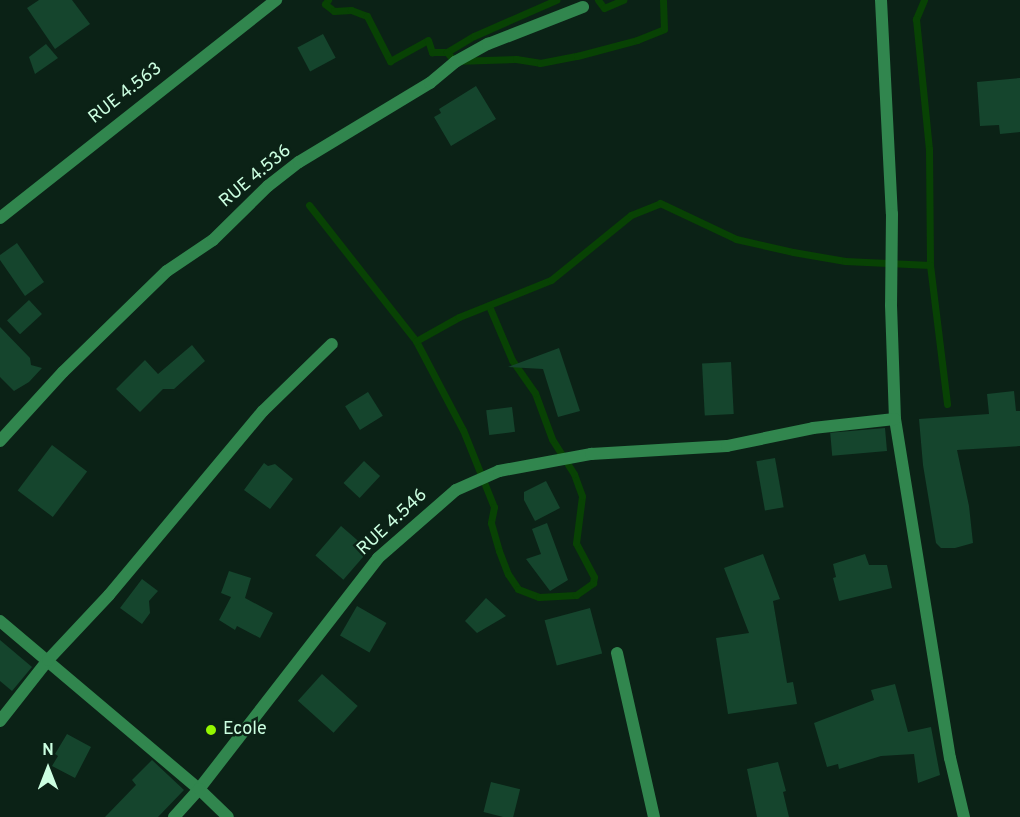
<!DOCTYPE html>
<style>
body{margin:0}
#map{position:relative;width:1020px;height:817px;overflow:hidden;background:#0b2216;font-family:Overpass,sans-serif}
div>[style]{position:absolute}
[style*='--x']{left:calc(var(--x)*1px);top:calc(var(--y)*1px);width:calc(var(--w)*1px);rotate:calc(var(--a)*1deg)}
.stream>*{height:7px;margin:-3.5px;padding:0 3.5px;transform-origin:3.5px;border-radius:3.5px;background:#084204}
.building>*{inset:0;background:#15452d;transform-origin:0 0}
.street>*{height:12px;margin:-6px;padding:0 6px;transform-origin:6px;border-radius:6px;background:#31864e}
.dots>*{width:16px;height:16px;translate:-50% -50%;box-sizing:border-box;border:3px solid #0b2216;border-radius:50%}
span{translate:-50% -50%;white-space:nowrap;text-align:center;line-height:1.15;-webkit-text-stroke:5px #0b2216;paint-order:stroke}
.street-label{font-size:18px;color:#ccffe1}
.poi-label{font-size:18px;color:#ccffe1}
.left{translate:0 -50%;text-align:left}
.north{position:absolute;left:18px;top:739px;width:60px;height:60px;-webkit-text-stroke:4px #0b2216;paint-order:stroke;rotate:0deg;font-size:16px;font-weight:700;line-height:24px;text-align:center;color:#ccffe1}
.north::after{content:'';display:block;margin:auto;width:21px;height:27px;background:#ccffe1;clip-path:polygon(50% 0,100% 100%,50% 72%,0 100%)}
</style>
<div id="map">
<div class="stream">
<i style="--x:328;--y:0;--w:5;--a:127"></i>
<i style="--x:325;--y:4;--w:11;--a:38"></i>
<i style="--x:334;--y:11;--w:17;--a:-3"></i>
<i style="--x:351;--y:10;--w:17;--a:21"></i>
<i style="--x:367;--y:16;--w:51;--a:62.9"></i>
<i style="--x:390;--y:61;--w:43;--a:-28.9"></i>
<i style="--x:428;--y:40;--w:13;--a:72"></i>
<i style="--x:432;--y:52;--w:15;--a:0"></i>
<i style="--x:447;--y:52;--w:31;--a:-31"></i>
<i style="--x:474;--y:36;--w:90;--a:-23.7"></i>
<i style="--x:598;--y:0;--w:10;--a:53"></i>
<i style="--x:604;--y:8;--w:21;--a:-23"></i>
<i style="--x:924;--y:0;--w:21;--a:113"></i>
<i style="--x:916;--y:19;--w:131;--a:84.3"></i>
<i style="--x:929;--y:149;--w:116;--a:89.5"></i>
<i style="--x:930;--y:265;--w:140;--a:83"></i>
<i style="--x:447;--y:52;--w:11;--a:52"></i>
<i style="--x:454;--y:61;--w:62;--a:-1.8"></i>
<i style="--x:516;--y:59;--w:24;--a:9"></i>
<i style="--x:540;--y:63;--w:38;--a:-11"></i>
<i style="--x:577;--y:56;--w:62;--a:-14.9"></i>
<i style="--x:637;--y:40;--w:29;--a:-22"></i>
<i style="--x:664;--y:29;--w:29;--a:-92"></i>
<i style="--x:309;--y:205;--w:173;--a:51.8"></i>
<i style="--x:416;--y:341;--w:101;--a:62.2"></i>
<i style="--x:463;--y:430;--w:83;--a:68.1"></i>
<i style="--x:494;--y:507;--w:16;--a:101"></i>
<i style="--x:491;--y:523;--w:29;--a:74"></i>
<i style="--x:499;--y:551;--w:25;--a:69"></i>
<i style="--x:508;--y:574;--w:18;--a:56"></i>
<i style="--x:518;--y:589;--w:22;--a:21"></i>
<i style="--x:539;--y:597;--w:37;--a:-3"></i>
<i style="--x:576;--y:595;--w:21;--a:-35"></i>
<i style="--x:593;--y:583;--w:6;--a:-81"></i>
<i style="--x:594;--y:577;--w:38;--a:-118"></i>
<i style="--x:576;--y:543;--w:47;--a:-82.7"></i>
<i style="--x:582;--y:496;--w:23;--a:-110"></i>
<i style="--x:574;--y:474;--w:41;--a:-122.2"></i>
<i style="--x:552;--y:439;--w:49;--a:-110.3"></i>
<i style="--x:535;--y:393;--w:40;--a:-124.9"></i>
<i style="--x:512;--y:360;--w:59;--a:-113.1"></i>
<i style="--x:416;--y:341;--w:49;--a:-29.2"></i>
<i style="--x:459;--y:317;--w:99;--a:-21.9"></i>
<i style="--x:551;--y:280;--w:103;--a:-39.1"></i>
<i style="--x:631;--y:215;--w:31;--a:-22"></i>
<i style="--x:660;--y:203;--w:84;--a:25.3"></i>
<i style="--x:736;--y:239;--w:58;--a:12.8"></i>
<i style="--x:793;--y:252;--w:53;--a:9.8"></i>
<i style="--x:845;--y:261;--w:85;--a:2.7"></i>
</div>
<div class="building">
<i style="clip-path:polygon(39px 0,72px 0,90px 24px,55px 49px,27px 8px)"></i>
<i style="left:323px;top:34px;width:27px;height:29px;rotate:62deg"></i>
<i style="clip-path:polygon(46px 44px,58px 58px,35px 74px,29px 57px)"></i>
<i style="clip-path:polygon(1020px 78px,1020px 132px,1000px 134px,999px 125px,980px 126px,977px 82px)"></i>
<i style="clip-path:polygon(476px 86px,496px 119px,451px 146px,434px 117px,441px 113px,439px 109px)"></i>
<i style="clip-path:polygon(17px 243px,44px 282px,25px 296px,0 260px,0 255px)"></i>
<i style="left:29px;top:300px;width:19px;height:30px;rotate:47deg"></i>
<i style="clip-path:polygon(0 327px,30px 358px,31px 365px,42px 368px,29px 382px,14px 391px,0 377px)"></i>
<i style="clip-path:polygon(192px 345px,205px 361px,174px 389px,163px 389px,140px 412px,116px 389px,145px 360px,158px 374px)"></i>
<i style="clip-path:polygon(559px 348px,580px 411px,558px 417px,543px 369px,508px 367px)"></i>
<i style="left:731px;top:362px;width:52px;height:29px;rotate:87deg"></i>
<i style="clip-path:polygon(1014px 391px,1016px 411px,1020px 411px,1020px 446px,957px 450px,969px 506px,973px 543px,955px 548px,941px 548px,936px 543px,923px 465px,919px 419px,989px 414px,987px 394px)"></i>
<i style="left:368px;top:392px;width:28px;height:27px;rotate:58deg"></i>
<i style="left:512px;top:407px;width:25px;height:26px;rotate:83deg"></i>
<i style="left:885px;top:428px;width:23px;height:55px;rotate:85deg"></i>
<i style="left:52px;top:445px;width:44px;height:57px;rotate:37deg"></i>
<i style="left:775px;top:458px;width:50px;height:19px;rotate:80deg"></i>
<i style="left:364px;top:461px;width:22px;height:30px;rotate:43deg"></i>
<i style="clip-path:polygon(264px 463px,268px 466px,275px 464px,293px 479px,270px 509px,244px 490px)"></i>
<i style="clip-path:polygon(546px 481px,560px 508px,535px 521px,524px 500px,524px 492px)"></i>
<i style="clip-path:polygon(547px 523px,568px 580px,550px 591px,526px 559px,541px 554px,532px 529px)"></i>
<i style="left:341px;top:526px;width:37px;height:39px;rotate:41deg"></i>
<i style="clip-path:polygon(763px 554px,780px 599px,773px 601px,787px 683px,793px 682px,797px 704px,728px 714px,716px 638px,749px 633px,724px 568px)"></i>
<i style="clip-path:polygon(865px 554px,869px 565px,887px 565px,892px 588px,839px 601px,833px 578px,836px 577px,833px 564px)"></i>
<i style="clip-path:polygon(229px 571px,251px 578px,245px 598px,273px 613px,260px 638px,237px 626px,235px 630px,219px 620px,231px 597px,221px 593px)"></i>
<i style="clip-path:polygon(142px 579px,158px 591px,149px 601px,150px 613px,142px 624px,120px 608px)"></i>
<i style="clip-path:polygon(486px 598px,506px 616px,477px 633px,465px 621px)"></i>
<i style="left:357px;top:606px;width:34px;height:34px;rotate:30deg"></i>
<i style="left:590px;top:608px;width:47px;height:47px;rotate:75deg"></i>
<i style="clip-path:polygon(0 640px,32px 667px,12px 691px,0 681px)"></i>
<i style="left:322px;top:674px;width:48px;height:36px;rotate:42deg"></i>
<i style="clip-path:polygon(895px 684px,908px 732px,931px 727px,940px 775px,918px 783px,914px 754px,881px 756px,839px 769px,838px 764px,827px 767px,814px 723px,874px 700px,871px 690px)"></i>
<i style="clip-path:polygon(67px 734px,91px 747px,75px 778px,52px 766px,58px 756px,55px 754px)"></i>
<i style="clip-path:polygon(152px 760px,184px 790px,158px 817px,105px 817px,136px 785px,132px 780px)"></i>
<i style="clip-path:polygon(778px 762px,786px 791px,783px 792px,789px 817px,757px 817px,747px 769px)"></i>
<i style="left:491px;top:782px;width:30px;height:31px;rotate:14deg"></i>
</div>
<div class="street">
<i style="--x:881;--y:0;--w:214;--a:87.1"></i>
<i style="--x:892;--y:214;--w:91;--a:90.6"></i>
<i style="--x:891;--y:305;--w:114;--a:88"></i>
<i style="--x:895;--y:419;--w:343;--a:80.8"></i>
<i style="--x:950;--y:758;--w:61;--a:76.7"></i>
<i style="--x:0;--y:218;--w:352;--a:-38.3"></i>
<i style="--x:0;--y:441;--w:93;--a:-47.6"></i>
<i style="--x:63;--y:372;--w:145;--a:-44.2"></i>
<i style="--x:167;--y:271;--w:55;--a:-34"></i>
<i style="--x:213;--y:240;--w:77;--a:-44.5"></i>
<i style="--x:268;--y:186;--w:39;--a:-38"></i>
<i style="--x:299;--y:162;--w:153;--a:-31.1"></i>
<i style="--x:430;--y:83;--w:33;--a:-40"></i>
<i style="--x:455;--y:62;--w:38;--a:-29"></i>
<i style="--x:488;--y:44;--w:102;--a:-21.3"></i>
<i style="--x:0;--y:621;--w:260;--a:40.2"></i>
<i style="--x:199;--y:789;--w:292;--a:-52.2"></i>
<i style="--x:378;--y:558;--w:103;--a:-41.1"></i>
<i style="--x:456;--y:490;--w:47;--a:-23.8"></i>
<i style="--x:499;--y:471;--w:94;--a:-10.5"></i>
<i style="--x:591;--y:454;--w:136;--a:-3.4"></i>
<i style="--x:727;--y:446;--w:88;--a:-11.8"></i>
<i style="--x:813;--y:428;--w:82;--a:-6.3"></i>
<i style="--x:617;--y:653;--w:168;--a:77.3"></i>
<i style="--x:0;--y:721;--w:78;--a:-51.8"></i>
<i style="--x:48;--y:660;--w:89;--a:-46.8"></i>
<i style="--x:109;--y:595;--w:240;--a:-50.1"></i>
<i style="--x:263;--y:411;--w:96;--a:-44.2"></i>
<i style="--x:174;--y:817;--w:38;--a:-48"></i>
<i style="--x:199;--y:789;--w:40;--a:44"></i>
</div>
<div class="dots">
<i style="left:211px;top:730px;background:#94f700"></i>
</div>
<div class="street-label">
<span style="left:126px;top:94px;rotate:-38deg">RUE 4.563</span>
<span style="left:256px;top:177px;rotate:-40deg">RUE 4.536</span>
<span style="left:393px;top:523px;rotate:-43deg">RUE 4.546</span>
</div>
<div class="poi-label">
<span class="left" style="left:223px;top:730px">Ecole</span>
</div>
<div class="north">N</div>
</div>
